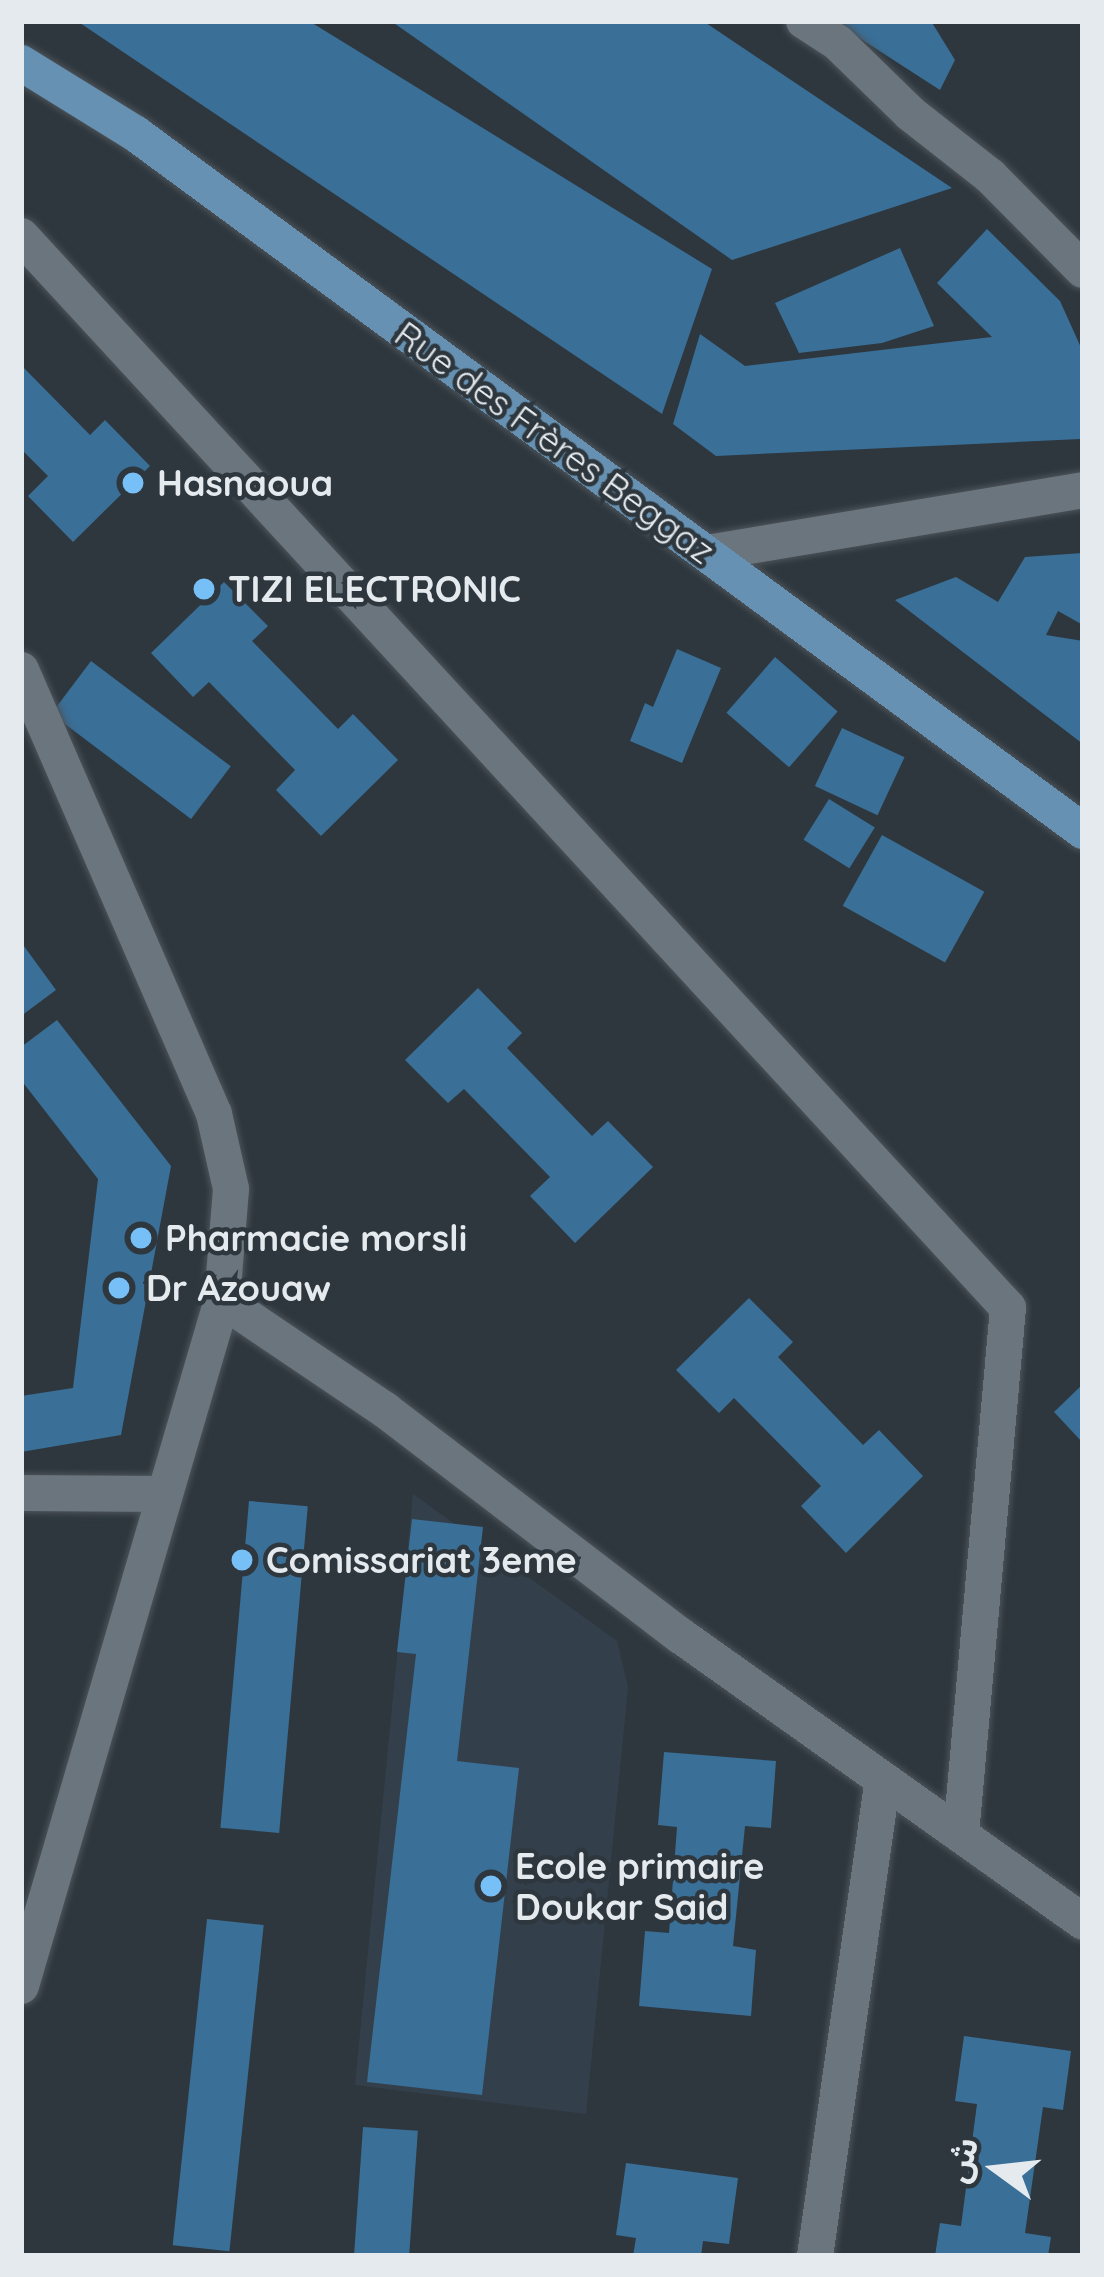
<!DOCTYPE html>
<meta charset="utf-8">
<style>
body{margin:0}
#map{position:relative;width:1104px;height:2277px;overflow:hidden;background:#2e373e;font-family:Quicksand,"Noto Sans Arabic",sans-serif}
div>[style]{position:absolute}
[style*='--x']{left:calc(var(--x)*1px);top:calc(var(--y)*1px);width:calc(var(--w)*1px);rotate:calc(var(--a)*1deg)}
.built>*{inset:0;background:#33404c}
.building>*{inset:0;background:#3a6f97;transform-origin:0 0}
.roads{filter:drop-shadow(0 0 3px #4c5359) drop-shadow(0 0 3px #4c5359)}
.minor>*{height:36px;margin:-18px;padding:0 18px;transform-origin:18px;border-radius:18px;background:#6b757d}
.major>*{height:36px;margin:-18px;padding:0 18px;transform-origin:18px;border-radius:18px;background:#6691b2}
.dots>*{width:33px;height:33px;translate:-50% -50%;box-sizing:border-box;border:6px solid #2e373e;border-radius:50%}
span{translate:-50% -50%;white-space:nowrap;text-align:center;line-height:1.15;-webkit-text-stroke:9px #2e373e;paint-order:stroke}
.street-label{font-size:36px;color:#e4eaee}
.poi-label{font-size:36px;color:#e4eaee;font-weight:700}
.left{translate:0 -50%;text-align:left}
.frame{position:absolute;inset:0;border:24px solid #e4eaee;pointer-events:none}
.north{position:absolute;left:936px;top:2109px;width:120px;height:120px;-webkit-text-stroke:9px #2e373e;paint-order:stroke;rotate:285deg;font-size:33px;font-weight:700;line-height:48px;text-align:center;color:#e4eaee}
.north::after{content:'';display:block;margin:auto;width:42px;height:54px;background:#e4eaee;clip-path:polygon(50% 0,100% 100%,50% 72%,0 100%)}
</style>
<div id="map">
<div class="built">
<i style="clip-path:polygon(413px 1494px,617px 1641px,628px 1687px,586px 2114px,355px 2085px)"></i>
</div>
<div class="building">
<i style="clip-path:polygon(77px 21px,309px 21px,712px 269px,662px 414px)"></i>
<i style="clip-path:polygon(391px 21px,703px 21px,952px 188px,732px 260px)"></i>
<i style="clip-path:polygon(833px 21px,931px 21px,955px 60px,940px 90px)"></i>
<i style="clip-path:polygon(987px 229px,1060px 301px,1083px 352px,1080px 439px,716px 456px,673px 424px,700px 334px,745px 366px,992px 337px,937px 283px)"></i>
<i style="clip-path:polygon(900px 248px,934px 326px,882px 343px,799px 353px,775px 303px)"></i>
<i style="clip-path:polygon(21px 365px,90px 435px,105px 420px,150px 466px,73px 542px,28px 496px,48px 476px,21px 449px)"></i>
<i style="clip-path:polygon(1083px 553px,1083px 625px,1058px 611px,1046px 635px,1083px 641px,1083px 744px,895px 600px,956px 577px,998px 602px,1025px 557px)"></i>
<i style="clip-path:polygon(224px 582px,268px 626px,252px 641px,338px 729px,353px 714px,398px 760px,321px 836px,276px 790px,295px 770px,209px 682px,193px 697px,151px 653px)"></i>
<i style="clip-path:polygon(677px 649px,721px 668px,682px 763px,630px 741px,645px 703px,653px 707px)"></i>
<i style="left:775px;top:657px;width:83px;height:74px;rotate:41deg"></i>
<i style="left:91px;top:661px;width:175px;height:66px;rotate:37deg"></i>
<i style="left:842px;top:728px;width:69px;height:64px;rotate:25deg"></i>
<i style="left:829px;top:799px;width:54px;height:48px;rotate:32deg"></i>
<i style="left:882px;top:835px;width:117px;height:81px;rotate:29deg"></i>
<i style="clip-path:polygon(21px 942px,56px 990px,21px 1016px)"></i>
<i style="clip-path:polygon(478px 988px,522px 1033px,507px 1048px,592px 1136px,608px 1121px,653px 1167px,575px 1243px,530px 1196px,550px 1177px,464px 1089px,448px 1103px,405px 1060px)"></i>
<i style="clip-path:polygon(57px 1020px,171px 1166px,121px 1435px,21px 1452px,21px 1396px,73px 1388px,98px 1179px,21px 1080px,21px 1047px)"></i>
<i style="clip-path:polygon(749px 1298px,793px 1342px,778px 1357px,863px 1445px,879px 1430px,923px 1476px,846px 1553px,801px 1506px,821px 1486px,734px 1398px,719px 1413px,676px 1370px)"></i>
<i style="clip-path:polygon(1083px 1384px,1083px 1443px,1054px 1412px)"></i>
<i style="left:249px;top:1501px;width:59px;height:328px;rotate:5deg"></i>
<i style="clip-path:polygon(412px 1519px,483px 1527px,457px 1761px,519px 1768px,482px 2095px,367px 2082px,416px 1654px,397px 1652px)"></i>
<i style="clip-path:polygon(664px 1752px,776px 1761px,771px 1828px,745px 1826px,733px 1946px,756px 1950px,751px 2016px,639px 2006px,645px 1931px,669px 1933px,677px 1827px,658px 1825px)"></i>
<i style="left:207px;top:1919px;width:57px;height:328px;rotate:6deg"></i>
<i style="clip-path:polygon(964px 2036px,1071px 2051px,1063px 2110px,1043px 2107px,1025px 2233px,1051px 2237px,1048px 2256px,935px 2256px,940px 2223px,961px 2226px,977px 2104px,955px 2101px)"></i>
<i style="left:363px;top:2127px;width:55px;height:129px;rotate:4deg"></i>
<i style="clip-path:polygon(626px 2163px,738px 2178px,729px 2244px,703px 2241px,701px 2256px,633px 2256px,636px 2238px,616px 2235px)"></i>
</div>
<div class="roads">
<div class="minor">
<i style="--x:804;--y:21;--w:40;--a:32.9"></i>
<i style="--x:838;--y:43;--w:102;--a:44.2"></i>
<i style="--x:911;--y:114;--w:100;--a:38.1"></i>
<i style="--x:990;--y:176;--w:132;--a:45.3"></i>
<i style="--x:21;--y:236;--w:1457;--a:47.36"></i>
<i style="--x:1008;--y:1308;--w:529;--a:95.1"></i>
<i style="--x:707;--y:553;--w:381;--a:-9.5"></i>
<i style="--x:21;--y:670;--w:484;--a:66.5"></i>
<i style="--x:214;--y:1114;--w:77;--a:77.2"></i>
<i style="--x:231;--y:1189;--w:111;--a:94.6"></i>
<i style="--x:222;--y:1300;--w:197;--a:34"></i>
<i style="--x:385;--y:1410;--w:372;--a:37.4"></i>
<i style="--x:681;--y:1636;--w:493;--a:35.4"></i>
<i style="--x:21;--y:1493;--w:143;--a:0.4"></i>
<i style="--x:21;--y:1986;--w:715;--a:-73.67"></i>
<i style="--x:815;--y:2256;--w:481;--a:-81.9"></i>
</div>
<div class="major">
<i style="--x:21;--y:63;--w:135;--a:31.7"></i>
<i style="--x:136;--y:134;--w:1176;--a:36.35"></i>
</div>
</div>
<div class="dots">
<i style="left:133px;top:483px;background:#77bff7"></i>
<i style="left:204px;top:589px;background:#77bff7"></i>
<i style="left:141px;top:1238px;background:#77bff7"></i>
<i style="left:119px;top:1288px;background:#77bff7"></i>
<i style="left:242px;top:1560px;background:#77bff7"></i>
<i style="left:491px;top:1886px;background:#77bff7"></i>
</div>
<div class="street-label">
<span style="left:555px;top:442px;rotate:36deg">Rue des Frères Beggaz</span>
</div>
<div class="poi-label">
<span class="left" style="left:157px;top:483px">Hasnaoua</span>
<span class="left" style="left:228px;top:589px">TIZI ELECTRONIC</span>
<span class="left" style="left:165px;top:1238px">Pharmacie morsli</span>
<span class="left" style="left:146px;top:1288px">Dr Azouaw</span>
<span class="left" style="left:266px;top:1560px">Comissariat 3eme</span>
<span class="left" style="left:515px;top:1886px">Ecole primaire<br>Doukar Said</span>
</div>
<div class="frame"></div>
<div class="north">ش</div>
</div>
